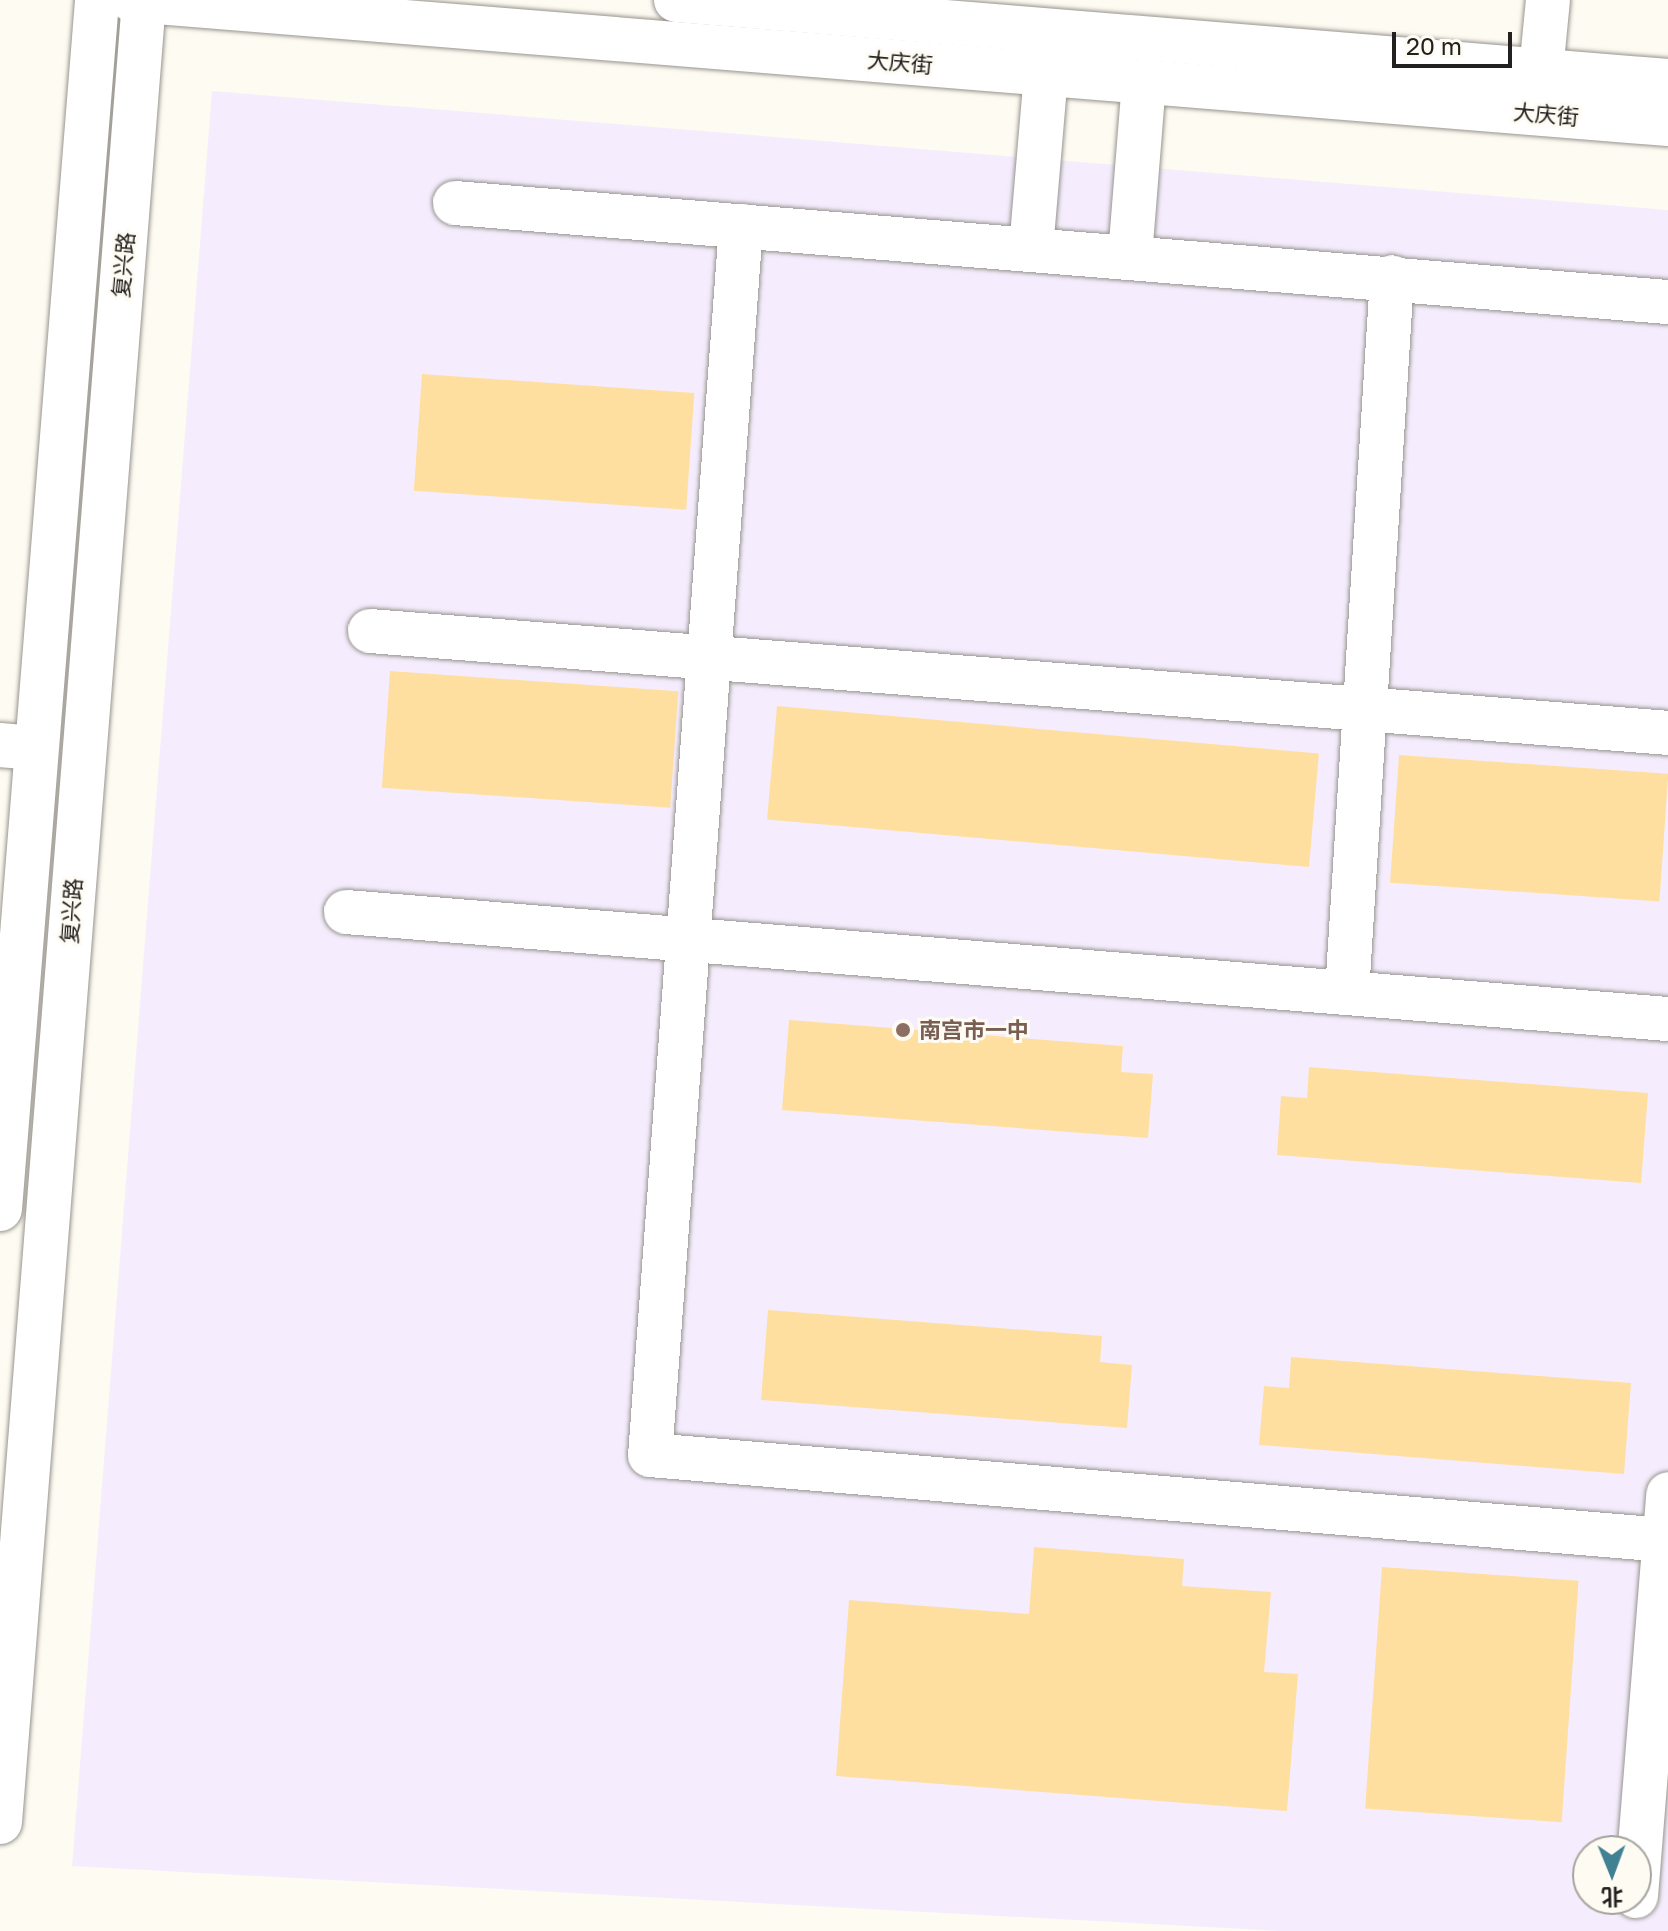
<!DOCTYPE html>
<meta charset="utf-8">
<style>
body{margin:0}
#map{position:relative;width:1668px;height:1931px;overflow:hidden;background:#fefbf3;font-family:"Golos Text","Noto Sans SC",sans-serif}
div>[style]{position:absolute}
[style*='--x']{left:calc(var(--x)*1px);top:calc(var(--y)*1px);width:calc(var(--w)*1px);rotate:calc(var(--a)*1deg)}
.education>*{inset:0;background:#f5edfe}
.building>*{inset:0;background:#ffdfa0;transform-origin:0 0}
.roads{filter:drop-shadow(0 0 2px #98958e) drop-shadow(0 0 2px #98958e)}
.minor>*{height:44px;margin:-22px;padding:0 22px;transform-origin:22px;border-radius:22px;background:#fff}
.dots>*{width:22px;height:22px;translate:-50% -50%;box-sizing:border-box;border:4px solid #fefbf3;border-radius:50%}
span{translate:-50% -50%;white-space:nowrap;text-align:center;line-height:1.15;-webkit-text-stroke:6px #fefbf3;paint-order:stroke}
.street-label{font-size:22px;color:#22211f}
.education-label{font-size:22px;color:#785e54;font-weight:700}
.left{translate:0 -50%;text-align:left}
.north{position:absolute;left:1572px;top:1835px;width:80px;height:80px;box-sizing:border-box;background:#fefbf3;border:2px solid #a6a49e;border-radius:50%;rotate:179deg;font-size:22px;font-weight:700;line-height:32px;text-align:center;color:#22211f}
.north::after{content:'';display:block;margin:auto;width:28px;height:36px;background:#408193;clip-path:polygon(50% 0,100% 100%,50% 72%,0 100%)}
.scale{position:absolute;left:1392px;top:32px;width:120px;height:36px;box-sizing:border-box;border:4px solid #22211f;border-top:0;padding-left:10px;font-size:24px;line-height:28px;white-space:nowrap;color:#22211f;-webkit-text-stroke:6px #fefbf3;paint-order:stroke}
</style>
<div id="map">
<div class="education">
<i style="clip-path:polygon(evenodd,212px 91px,1668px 210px,1668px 1931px,1280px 1931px,72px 1866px,212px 91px,1588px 1851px,1636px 1851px,1636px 1899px,1588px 1899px,1588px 1851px)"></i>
</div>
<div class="building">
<i style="left:422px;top:374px;width:273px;height:117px;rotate:4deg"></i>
<i style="left:390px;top:671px;width:289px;height:117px;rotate:4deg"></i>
<i style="left:777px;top:706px;width:544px;height:114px;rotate:5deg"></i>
<i style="left:1399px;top:755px;width:270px;height:128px;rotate:4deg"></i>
<i style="clip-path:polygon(789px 1020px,1123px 1046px,1121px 1072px,1153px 1074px,1148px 1138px,782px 1110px)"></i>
<i style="clip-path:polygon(1309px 1067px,1648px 1093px,1641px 1183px,1277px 1155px,1281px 1096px,1307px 1098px)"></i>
<i style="clip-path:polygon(768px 1310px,1102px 1336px,1100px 1362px,1132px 1365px,1127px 1428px,761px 1400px)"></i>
<i style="clip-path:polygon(1291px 1357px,1631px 1383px,1624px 1474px,1259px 1445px,1264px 1386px,1289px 1388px)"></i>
<i style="clip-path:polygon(1034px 1547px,1184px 1559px,1182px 1586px,1271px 1592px,1264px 1672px,1298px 1674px,1287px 1811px,836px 1776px,849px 1600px,1029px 1614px)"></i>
<i style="left:1382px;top:1567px;width:197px;height:242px;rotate:4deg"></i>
</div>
<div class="roads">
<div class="minor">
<i style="--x:132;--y:0;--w:1541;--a:4.62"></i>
<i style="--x:676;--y:0;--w:995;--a:4.67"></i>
<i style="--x:1541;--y:71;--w:71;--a:-84.4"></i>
<i style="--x:455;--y:203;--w:1217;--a:4.67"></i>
<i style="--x:741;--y:226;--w:1232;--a:94.23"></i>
<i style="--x:650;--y:1455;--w:1018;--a:4.79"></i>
<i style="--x:1031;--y:249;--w:177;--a:-85.1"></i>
<i style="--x:1130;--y:256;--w:176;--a:-85.4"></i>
<i style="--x:370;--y:631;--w:1302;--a:4.49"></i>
<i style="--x:0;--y:745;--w:36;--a:5"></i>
<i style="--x:346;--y:912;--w:1326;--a:4.63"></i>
<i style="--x:1347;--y:993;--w:717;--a:-86.4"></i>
<i style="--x:0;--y:1209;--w:1213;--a:-85.41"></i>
<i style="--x:0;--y:1822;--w:1828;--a:-85.48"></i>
<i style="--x:1636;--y:1896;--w:403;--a:-85.4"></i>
</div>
</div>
<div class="dots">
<i style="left:903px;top:1030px;background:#8d6e63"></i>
</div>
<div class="street-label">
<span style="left:900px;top:62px;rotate:5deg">大庆街</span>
<span style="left:1546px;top:114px;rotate:5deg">大庆街</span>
<span style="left:123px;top:265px;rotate:-85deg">复兴路</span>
<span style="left:71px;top:911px;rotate:-86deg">复兴路</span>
</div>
<div class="education-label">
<span class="left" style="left:919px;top:1030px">南宫市一中</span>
</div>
<div class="north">北</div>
<div class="scale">20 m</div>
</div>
